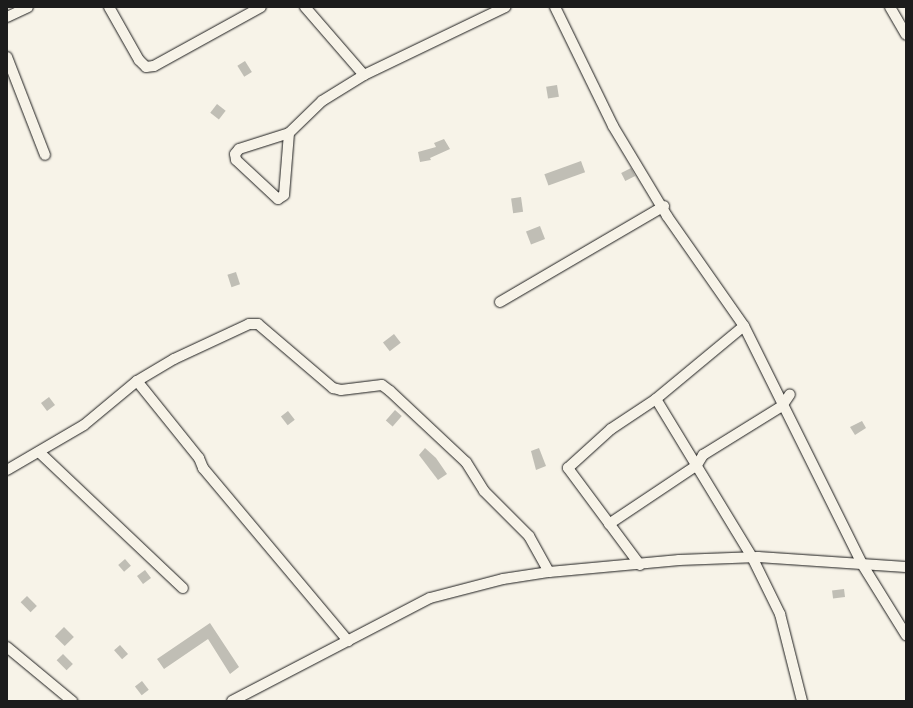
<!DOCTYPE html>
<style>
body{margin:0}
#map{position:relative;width:913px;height:708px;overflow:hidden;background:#f7f3e8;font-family:Dekko,sans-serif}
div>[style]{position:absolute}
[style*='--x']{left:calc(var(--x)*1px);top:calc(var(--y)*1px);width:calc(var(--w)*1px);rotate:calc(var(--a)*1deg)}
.building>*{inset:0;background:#c0beb5;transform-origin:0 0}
.roads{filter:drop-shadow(0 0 1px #1c1c1c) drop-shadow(0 0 1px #1c1c1c)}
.minor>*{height:10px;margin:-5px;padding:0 5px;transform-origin:5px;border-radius:5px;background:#f7f3e8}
span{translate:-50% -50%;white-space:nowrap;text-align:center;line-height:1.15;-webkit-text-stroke:4px #f7f3e8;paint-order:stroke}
.frame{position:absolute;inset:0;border:8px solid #1c1c1c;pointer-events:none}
</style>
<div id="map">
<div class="building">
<i style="left:245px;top:61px;width:13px;height:9px;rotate:58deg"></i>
<i style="left:557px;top:85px;width:12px;height:11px;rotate:81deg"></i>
<i style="left:217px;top:104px;width:11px;height:11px;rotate:38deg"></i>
<i style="clip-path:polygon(444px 139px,450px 149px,430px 158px,431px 160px,420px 162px,418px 152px,436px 147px,434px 143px)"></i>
<i style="left:581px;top:161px;width:12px;height:39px;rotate:70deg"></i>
<i style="left:631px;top:168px;width:9px;height:11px;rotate:63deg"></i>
<i style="left:521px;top:197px;width:15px;height:10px;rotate:82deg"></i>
<i style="left:540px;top:226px;width:14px;height:15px;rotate:69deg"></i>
<i style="left:236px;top:272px;width:13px;height:9px;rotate:72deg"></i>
<i style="left:394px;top:334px;width:11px;height:14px;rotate:52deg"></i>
<i style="left:49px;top:397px;width:10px;height:10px;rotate:53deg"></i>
<i style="left:395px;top:410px;width:9px;height:14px;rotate:41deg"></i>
<i style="left:288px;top:411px;width:11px;height:9px;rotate:52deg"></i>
<i style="clip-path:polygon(862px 421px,866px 428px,855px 435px,850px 427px)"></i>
<i style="clip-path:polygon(425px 448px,436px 458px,447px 474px,438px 480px,419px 455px)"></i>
<i style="clip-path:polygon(539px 448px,546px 466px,536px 470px,531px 451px)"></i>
<i style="left:125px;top:559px;width:9px;height:9px;rotate:49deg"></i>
<i style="left:145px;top:570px;width:10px;height:10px;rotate:53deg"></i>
<i style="left:844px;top:589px;width:8px;height:12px;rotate:83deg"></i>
<i style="left:27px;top:596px;width:14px;height:9px;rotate:45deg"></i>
<i style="clip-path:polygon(210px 623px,239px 667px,230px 674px,208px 639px,164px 669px,157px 659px)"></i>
<i style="left:64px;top:627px;width:14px;height:13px;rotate:45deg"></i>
<i style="left:120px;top:645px;width:12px;height:8px;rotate:48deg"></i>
<i style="left:63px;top:654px;width:14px;height:9px;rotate:45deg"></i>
<i style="left:142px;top:681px;width:11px;height:9px;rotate:52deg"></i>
</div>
<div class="roads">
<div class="minor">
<i style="--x:109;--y:7;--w:61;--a:60.5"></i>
<i style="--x:139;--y:60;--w:10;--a:45"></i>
<i style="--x:146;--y:67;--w:8;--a:-7"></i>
<i style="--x:154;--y:66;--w:122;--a:-28.9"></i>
<i style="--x:305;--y:7;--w:90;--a:49.1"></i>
<i style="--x:364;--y:75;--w:157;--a:-25.7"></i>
<i style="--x:555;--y:7;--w:132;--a:64"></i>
<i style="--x:613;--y:126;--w:105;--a:59"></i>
<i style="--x:667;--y:216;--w:134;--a:55"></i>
<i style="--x:744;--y:326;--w:266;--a:63.6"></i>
<i style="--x:862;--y:564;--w:84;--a:58.2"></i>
<i style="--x:890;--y:7;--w:32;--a:60"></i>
<i style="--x:7;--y:17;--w:23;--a:-25"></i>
<i style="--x:7;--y:57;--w:105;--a:68.8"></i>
<i style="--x:289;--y:133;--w:62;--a:94.6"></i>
<i style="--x:284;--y:195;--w:7;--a:146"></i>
<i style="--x:278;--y:199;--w:57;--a:-137.1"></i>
<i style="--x:236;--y:160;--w:6;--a:-99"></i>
<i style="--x:235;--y:154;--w:6;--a:-51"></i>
<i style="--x:239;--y:149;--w:52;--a:-17.7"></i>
<i style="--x:289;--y:133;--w:46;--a:-44.1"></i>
<i style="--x:322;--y:101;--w:49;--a:-31.8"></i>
<i style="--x:500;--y:302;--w:190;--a:-30.3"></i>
<i style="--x:137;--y:381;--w:99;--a:51.2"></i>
<i style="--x:199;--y:458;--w:11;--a:68"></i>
<i style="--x:203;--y:468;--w:226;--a:50"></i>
<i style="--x:656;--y:399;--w:185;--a:58.7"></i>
<i style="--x:752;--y:557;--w:64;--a:63.8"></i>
<i style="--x:780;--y:614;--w:90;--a:75.8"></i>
<i style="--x:39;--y:452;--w:198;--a:43.4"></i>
<i style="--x:7;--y:470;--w:89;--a:-30.3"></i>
<i style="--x:84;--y:425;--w:69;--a:-39.7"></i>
<i style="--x:137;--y:381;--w:43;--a:-30.7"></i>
<i style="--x:174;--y:359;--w:83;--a:-25"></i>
<i style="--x:249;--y:324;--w:9;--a:0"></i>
<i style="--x:258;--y:324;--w:99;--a:40.5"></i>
<i style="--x:333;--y:388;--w:8;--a:14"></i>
<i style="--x:341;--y:390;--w:41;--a:-7"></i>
<i style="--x:382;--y:385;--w:10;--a:37"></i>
<i style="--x:390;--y:391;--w:104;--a:43.1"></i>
<i style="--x:466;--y:462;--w:34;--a:58"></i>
<i style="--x:484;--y:491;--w:64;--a:45"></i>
<i style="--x:529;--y:536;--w:41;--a:60.9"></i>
<i style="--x:609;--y:524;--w:106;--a:-33.8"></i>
<i style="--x:697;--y:465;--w:12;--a:-59"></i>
<i style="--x:703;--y:455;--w:93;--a:-31.8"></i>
<i style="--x:782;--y:406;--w:14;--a:-56"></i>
<i style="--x:640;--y:565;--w:121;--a:-126.6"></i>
<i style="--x:568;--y:468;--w:58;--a:-42.2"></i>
<i style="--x:611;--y:429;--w:54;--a:-33.7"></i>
<i style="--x:656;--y:399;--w:114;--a:-39.7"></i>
<i style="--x:7;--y:647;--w:85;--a:39.7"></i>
<i style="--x:232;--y:701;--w:223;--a:-27.5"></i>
<i style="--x:430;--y:598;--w:75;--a:-14.6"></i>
<i style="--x:503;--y:579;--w:47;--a:-8.7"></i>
<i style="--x:549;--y:572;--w:131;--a:-5.3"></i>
<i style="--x:679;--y:560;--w:79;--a:-2.2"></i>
<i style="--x:758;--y:557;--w:148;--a:3.9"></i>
</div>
</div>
<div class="frame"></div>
</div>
